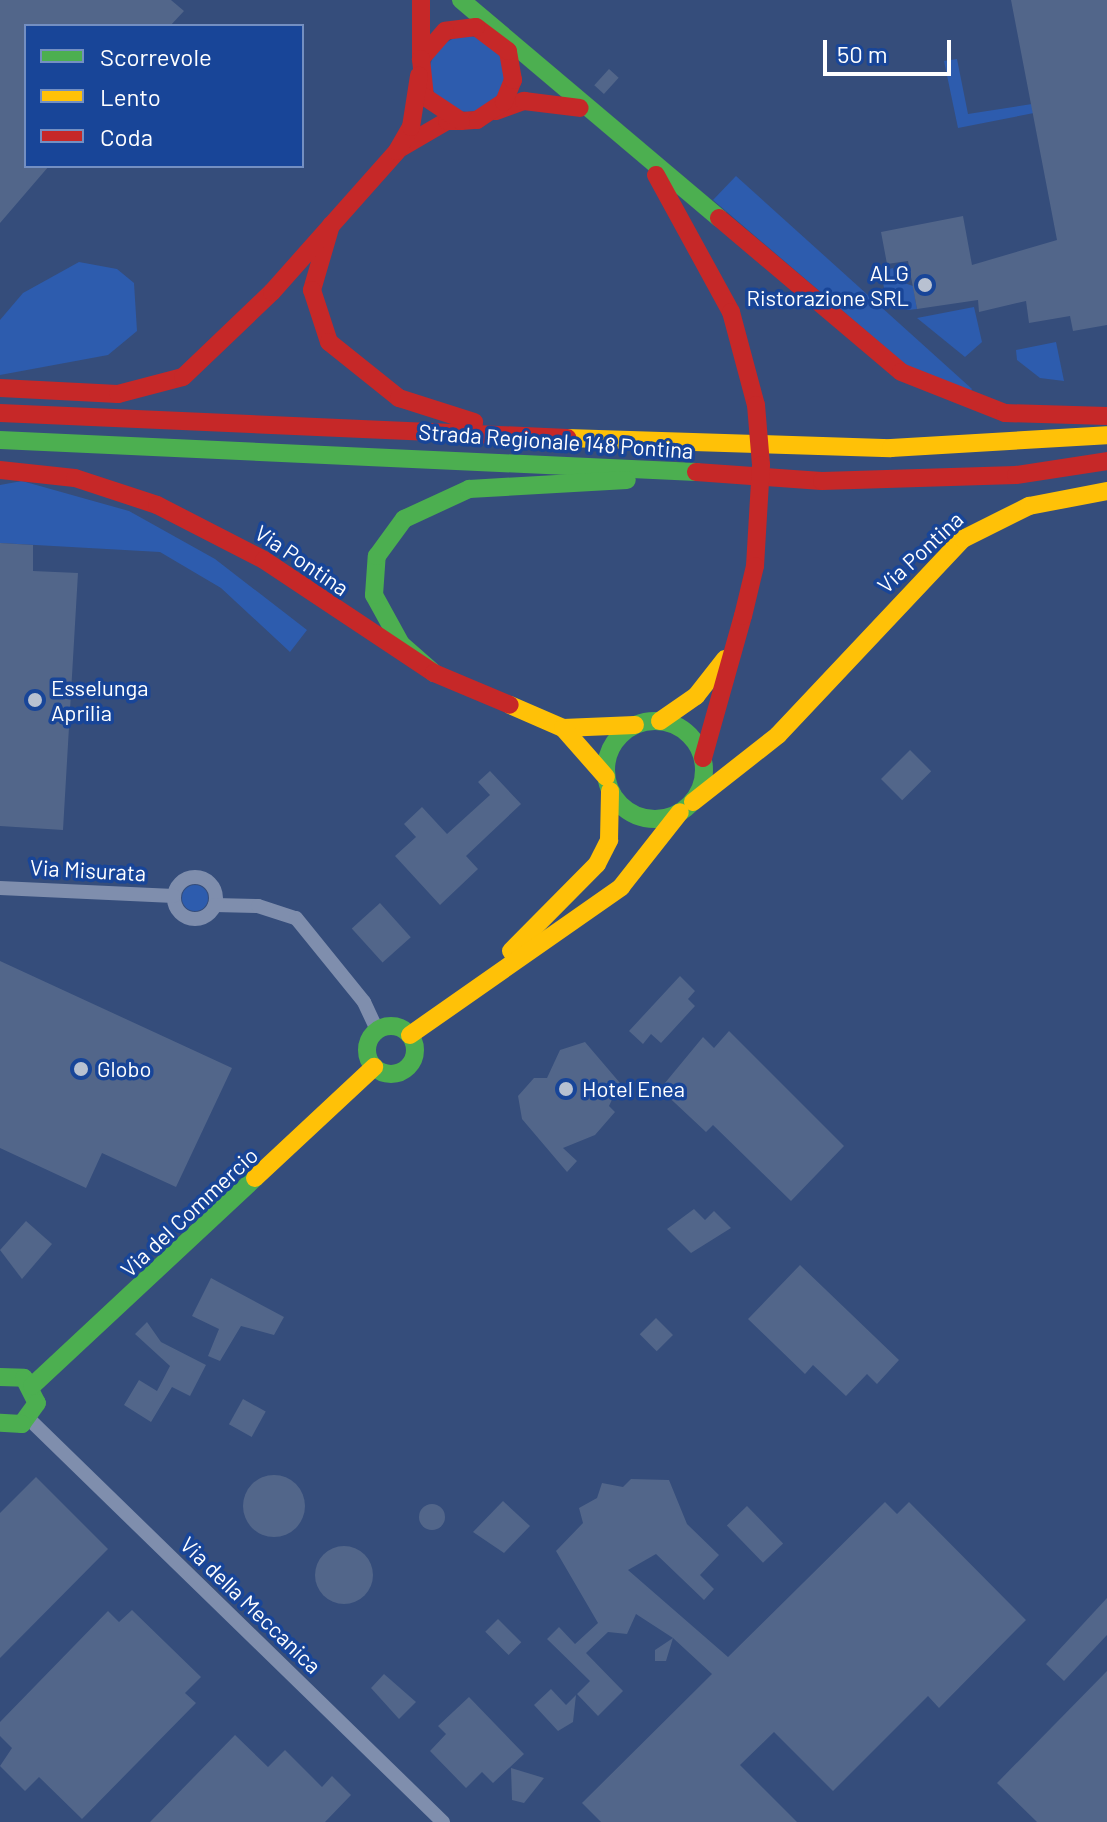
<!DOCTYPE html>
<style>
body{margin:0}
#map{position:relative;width:1107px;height:1822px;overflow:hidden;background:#354d7b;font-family:Barlow,sans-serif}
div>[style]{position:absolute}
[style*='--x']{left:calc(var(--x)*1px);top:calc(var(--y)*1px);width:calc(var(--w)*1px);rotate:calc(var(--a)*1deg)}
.green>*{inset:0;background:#2d5cae}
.round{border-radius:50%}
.building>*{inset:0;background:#52668a;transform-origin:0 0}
.street>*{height:14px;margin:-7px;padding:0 7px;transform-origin:7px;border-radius:7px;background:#7f8ead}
.street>.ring{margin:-7px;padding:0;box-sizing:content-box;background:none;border:14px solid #7f8ead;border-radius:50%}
.fast>*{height:18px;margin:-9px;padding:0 9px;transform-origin:9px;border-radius:9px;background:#4caf50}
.fast>.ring{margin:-9px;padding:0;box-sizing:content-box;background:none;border:18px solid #4caf50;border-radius:50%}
.slow>*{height:18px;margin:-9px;padding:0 9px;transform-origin:9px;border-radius:9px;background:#ffc107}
.jam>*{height:18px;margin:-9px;padding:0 9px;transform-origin:9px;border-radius:9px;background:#c62828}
.jam-bridge>*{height:18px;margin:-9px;padding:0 9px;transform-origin:9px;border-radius:9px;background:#c62828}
.dots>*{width:22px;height:22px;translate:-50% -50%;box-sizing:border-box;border:4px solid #184598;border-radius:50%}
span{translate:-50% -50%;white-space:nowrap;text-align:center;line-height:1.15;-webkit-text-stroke:7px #184598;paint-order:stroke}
.poi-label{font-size:22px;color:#fff}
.right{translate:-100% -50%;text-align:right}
.left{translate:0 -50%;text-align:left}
.street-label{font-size:22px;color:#fff}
.legend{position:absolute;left:24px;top:24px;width:280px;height:144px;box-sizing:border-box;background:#184598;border:2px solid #748fc1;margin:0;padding:10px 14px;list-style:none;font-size:24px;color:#fff}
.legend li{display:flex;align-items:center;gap:16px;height:40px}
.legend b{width:40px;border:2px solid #748fc1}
.scale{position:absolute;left:823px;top:40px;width:128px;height:36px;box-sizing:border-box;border:4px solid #fff;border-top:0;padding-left:10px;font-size:24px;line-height:28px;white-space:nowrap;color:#fff;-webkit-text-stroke:6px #184598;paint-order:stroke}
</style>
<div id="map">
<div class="green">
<i class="round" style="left:429px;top:36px;width:76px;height:76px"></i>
<i style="clip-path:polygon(957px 59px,968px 114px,1032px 104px,1034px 113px,958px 128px,944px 61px)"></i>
<i style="clip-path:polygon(736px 176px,972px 389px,970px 392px,914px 372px,713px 200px)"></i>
<i style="clip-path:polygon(79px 262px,117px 269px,134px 283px,137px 331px,108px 355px,0 375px,0 320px,23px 293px)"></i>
<i style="clip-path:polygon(893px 268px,896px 280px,913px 286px,917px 309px,908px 310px,884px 288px,881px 271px)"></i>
<i style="clip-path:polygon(974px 307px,982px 342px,965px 357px,917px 318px)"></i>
<i style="clip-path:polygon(1056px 342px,1064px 381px,1040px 378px,1017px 360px,1016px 350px)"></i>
<i style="clip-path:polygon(22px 481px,129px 511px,215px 559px,307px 630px,290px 652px,221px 588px,160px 552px,0 543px,0 485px)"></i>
<i class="round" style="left:182px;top:885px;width:26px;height:26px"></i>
</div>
<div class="building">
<i style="clip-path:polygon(0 0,171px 0,184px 11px,170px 26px,26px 26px,26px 166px,49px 166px,0 223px)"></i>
<i style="clip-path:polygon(1011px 0,1107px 0,1107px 325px,1073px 331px,1070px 316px,1029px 323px,1026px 301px,979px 312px,978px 300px,917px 309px,908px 261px,887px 264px,881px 232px,963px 216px,972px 265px,1057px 240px)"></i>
<i style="left:609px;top:69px;width:13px;height:22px;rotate:42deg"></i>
<i style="clip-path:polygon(0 543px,33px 545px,33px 571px,78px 573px,63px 830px,0 826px)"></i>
<i style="left:910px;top:750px;width:30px;height:41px;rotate:45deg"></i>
<i style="clip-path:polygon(490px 771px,521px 804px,466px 856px,478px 869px,440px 905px,395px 856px,416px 837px,404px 824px,422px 807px,447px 834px,490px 795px,478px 782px)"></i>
<i style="left:380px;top:903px;width:46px;height:38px;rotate:48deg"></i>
<i style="clip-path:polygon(0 961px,232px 1068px,176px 1187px,102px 1153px,86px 1188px,0 1148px)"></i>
<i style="clip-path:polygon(680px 976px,695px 991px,688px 999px,695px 1006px,661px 1043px,651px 1034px,643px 1044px,629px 1031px)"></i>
<i style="clip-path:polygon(729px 1031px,844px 1146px,791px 1201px,713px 1125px,706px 1132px,660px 1089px,703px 1037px,714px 1048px)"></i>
<i style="clip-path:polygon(585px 1042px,620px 1083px,609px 1106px,615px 1112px,595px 1135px,563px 1148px,577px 1161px,567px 1172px,522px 1119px,518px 1096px,534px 1078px,547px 1078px,560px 1050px)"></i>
<i style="clip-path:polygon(694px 1209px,705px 1220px,714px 1211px,731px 1228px,691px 1253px,667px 1229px)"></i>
<i style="clip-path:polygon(26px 1221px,52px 1244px,22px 1279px,0 1250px)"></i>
<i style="clip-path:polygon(800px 1265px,899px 1360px,877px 1384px,867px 1374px,846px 1396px,813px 1365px,805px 1374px,748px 1319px)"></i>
<i style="clip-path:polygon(211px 1278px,284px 1317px,274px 1335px,241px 1326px,220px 1361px,208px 1356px,219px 1329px,192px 1316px)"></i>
<i style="left:656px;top:1318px;width:24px;height:23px;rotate:45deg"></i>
<i style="clip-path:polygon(147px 1322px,161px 1342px,206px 1365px,190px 1396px,172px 1387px,151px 1422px,124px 1405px,139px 1380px,157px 1391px,170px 1366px,135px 1334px)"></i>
<i style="left:243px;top:1399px;width:26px;height:29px;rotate:29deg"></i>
<i class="round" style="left:243px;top:1475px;width:62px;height:62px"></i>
<i style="clip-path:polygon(36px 1477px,108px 1549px,0 1658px,0 1513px)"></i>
<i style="clip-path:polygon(631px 1479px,669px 1480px,687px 1524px,719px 1555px,700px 1575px,714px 1589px,704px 1600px,656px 1554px,628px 1570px,728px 1657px,885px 1502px,897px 1514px,909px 1502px,1026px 1620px,939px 1708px,928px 1696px,833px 1791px,774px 1732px,740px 1765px,797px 1822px,601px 1822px,582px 1803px,712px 1674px,673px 1638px,666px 1661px,655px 1661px,655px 1650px,673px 1638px,636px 1614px,627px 1634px,608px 1632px,586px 1653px,623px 1691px,598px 1716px,577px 1694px,590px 1681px,547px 1639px,559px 1627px,575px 1644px,598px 1623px,556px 1551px,583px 1523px,579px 1508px,597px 1498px,602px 1483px,623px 1487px)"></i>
<i style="clip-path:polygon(503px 1501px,530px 1526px,504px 1553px,473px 1532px)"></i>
<i class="round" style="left:419px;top:1504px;width:26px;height:26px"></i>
<i style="left:747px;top:1506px;width:52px;height:28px;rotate:46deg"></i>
<i class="round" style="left:315px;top:1546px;width:58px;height:58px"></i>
<i style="clip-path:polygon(1107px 1598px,1107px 1635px,1064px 1681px,1046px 1664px)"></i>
<i style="clip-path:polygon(132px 1610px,201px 1677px,185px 1693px,196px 1703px,82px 1819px,39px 1777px,25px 1791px,0 1766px,12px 1748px,0 1736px,0 1722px,108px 1611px,119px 1622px)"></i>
<i style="left:498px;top:1619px;width:33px;height:18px;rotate:45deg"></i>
<i style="clip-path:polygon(1107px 1671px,1107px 1822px,1037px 1822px,997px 1783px)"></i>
<i style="clip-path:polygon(384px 1674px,416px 1702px,399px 1719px,371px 1688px)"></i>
<i style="clip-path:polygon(551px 1689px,566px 1705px,576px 1695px,573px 1722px,558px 1731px,534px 1705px)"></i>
<i style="clip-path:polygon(469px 1697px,524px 1754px,493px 1783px,482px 1772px,466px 1788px,430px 1751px,446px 1734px,438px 1726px)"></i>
<i style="clip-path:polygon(235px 1735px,268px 1767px,285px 1750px,322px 1787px,332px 1776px,351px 1795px,325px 1822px,150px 1822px)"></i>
<i style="clip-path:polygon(511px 1768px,544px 1778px,524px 1803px,512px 1800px)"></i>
</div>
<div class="street">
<i class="ring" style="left:174px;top:877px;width:28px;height:28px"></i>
<i style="--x:0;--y:888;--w:174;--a:2.6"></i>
<i style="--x:215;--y:905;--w:43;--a:1.3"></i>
<i style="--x:258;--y:906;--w:40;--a:18"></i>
<i style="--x:296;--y:918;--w:108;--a:51"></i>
<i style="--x:364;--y:1002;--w:31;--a:65"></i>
<i style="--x:29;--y:1419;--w:578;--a:44.23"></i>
</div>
<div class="fast">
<i style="--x:461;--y:0;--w:338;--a:40.2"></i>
<i style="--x:0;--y:440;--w:697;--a:2.63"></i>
<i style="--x:434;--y:673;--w:44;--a:-138.7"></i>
<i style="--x:401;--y:644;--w:56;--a:-118.9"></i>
<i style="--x:374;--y:595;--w:39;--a:-86"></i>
<i style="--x:377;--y:556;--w:46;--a:-53.9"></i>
<i style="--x:404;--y:519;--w:72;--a:-24.8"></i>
<i style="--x:469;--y:489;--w:158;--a:-3.3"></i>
<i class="ring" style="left:606px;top:721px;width:80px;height:80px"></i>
<i class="ring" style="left:367px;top:1026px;width:30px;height:30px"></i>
<i style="--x:0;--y:1377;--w:24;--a:2"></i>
<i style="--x:24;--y:1378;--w:28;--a:63"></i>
<i style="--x:37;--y:1403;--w:26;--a:126"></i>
<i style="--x:22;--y:1424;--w:22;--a:-177"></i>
<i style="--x:32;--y:1386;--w:305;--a:-43"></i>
</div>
<div class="slow">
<i style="--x:567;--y:438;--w:324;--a:1.8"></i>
<i style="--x:891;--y:448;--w:216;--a:-3.4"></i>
<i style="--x:510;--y:705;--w:58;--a:23.5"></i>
<i style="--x:563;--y:728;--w:72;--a:-2.4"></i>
<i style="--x:660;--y:721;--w:44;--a:-34.8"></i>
<i style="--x:696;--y:696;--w:47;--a:-51.9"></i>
<i style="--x:563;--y:728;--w:65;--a:48.7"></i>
<i style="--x:693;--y:802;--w:108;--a:-38.2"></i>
<i style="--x:778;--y:735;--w:270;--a:-46.7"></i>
<i style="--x:963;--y:539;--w:74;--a:-26.6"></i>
<i style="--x:1029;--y:506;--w:79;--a:-10.9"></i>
<i style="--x:511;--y:951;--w:122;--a:-45.3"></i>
<i style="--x:597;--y:864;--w:27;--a:-63"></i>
<i style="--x:609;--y:840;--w:49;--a:-88.8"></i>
<i style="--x:410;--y:1035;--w:258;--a:-35"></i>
<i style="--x:621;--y:887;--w:95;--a:-51.8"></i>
<i style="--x:255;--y:1178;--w:163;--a:-43"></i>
</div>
<div class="jam">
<i style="--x:421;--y:0;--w:57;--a:90"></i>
<i style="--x:496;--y:111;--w:30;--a:-20"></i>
<i style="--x:524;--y:101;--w:56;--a:7.1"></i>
<i style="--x:399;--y:149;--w:56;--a:-30.3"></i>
<i style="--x:447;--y:121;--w:14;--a:0"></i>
<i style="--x:461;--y:121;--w:16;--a:-4"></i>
<i style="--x:477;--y:120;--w:32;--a:-34"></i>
<i style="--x:504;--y:102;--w:24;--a:-68"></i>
<i style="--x:513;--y:80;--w:29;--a:-100"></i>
<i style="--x:508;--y:51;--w:40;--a:-143"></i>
<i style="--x:476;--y:27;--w:31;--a:173"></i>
<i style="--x:445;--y:31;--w:37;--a:131"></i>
<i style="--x:421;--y:59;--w:38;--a:84"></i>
<i style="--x:425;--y:97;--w:43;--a:33.7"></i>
<i style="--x:656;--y:175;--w:156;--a:61.3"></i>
<i style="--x:719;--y:218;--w:238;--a:40.2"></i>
<i style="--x:901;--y:372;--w:112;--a:21.5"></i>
<i style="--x:1005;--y:413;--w:102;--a:1.7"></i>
<i style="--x:331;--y:225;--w:68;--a:106.3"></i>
<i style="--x:312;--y:290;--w:55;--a:71.9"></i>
<i style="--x:329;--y:342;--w:90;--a:38.7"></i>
<i style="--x:399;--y:398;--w:79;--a:17.7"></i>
<i style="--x:0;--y:388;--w:118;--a:2.9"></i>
<i style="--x:118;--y:394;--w:67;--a:-14.7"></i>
<i style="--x:183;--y:377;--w:123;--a:-43.7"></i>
<i style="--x:272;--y:292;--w:188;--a:-48.4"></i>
<i style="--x:397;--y:151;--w:28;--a:-60"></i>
<i style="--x:411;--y:127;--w:52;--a:-81.1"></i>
<i style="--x:0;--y:413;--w:568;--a:2.52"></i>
<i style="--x:0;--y:470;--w:75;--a:6.1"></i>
<i style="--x:75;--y:478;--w:86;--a:18.2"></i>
<i style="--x:157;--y:505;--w:120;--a:27.2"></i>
<i style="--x:264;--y:560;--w:204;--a:33.6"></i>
<i style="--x:434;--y:673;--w:82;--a:22.8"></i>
<i style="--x:696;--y:472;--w:126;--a:4.1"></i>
<i style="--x:822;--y:481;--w:194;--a:-1.8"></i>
<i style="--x:1016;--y:475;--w:92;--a:-8.7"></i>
<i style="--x:703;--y:758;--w:148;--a:-74.3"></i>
</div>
<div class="jam-bridge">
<i style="--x:731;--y:312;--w:96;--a:75"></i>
<i style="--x:756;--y:405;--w:60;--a:85.2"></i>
<i style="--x:761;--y:465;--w:101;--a:93.4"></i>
<i style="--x:755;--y:566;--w:51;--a:103.5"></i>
</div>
<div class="dots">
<i style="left:925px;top:285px;background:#b8c1d1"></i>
<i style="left:35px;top:700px;background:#b8c1d1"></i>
<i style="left:81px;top:1069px;background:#b8c1d1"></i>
<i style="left:566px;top:1089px;background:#b8c1d1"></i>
</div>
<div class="poi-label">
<span class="right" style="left:909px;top:285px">ALG<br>Ristorazione SRL</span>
<span class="left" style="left:51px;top:700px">Esselunga<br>Aprilia</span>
<span class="left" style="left:97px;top:1069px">Globo</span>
<span class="left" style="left:582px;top:1089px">Hotel Enea</span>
</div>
<div class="street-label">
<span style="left:556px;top:441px;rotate:4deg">Strada Regionale 148 Pontina</span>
<span style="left:920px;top:552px;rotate:-43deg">Via Pontina</span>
<span style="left:302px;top:560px;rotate:34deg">Via Pontina</span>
<span style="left:88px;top:870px;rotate:3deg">Via Misurata</span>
<span style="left:189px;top:1212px;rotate:-43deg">Via del Commercio</span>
<span style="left:251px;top:1605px;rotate:44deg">Via della Meccanica</span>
</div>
<ul class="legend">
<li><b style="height:10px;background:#4caf50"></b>Scorrevole</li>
<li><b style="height:10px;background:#ffc107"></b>Lento</li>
<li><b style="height:10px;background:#c62828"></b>Coda</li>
</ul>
<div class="scale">50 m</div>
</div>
